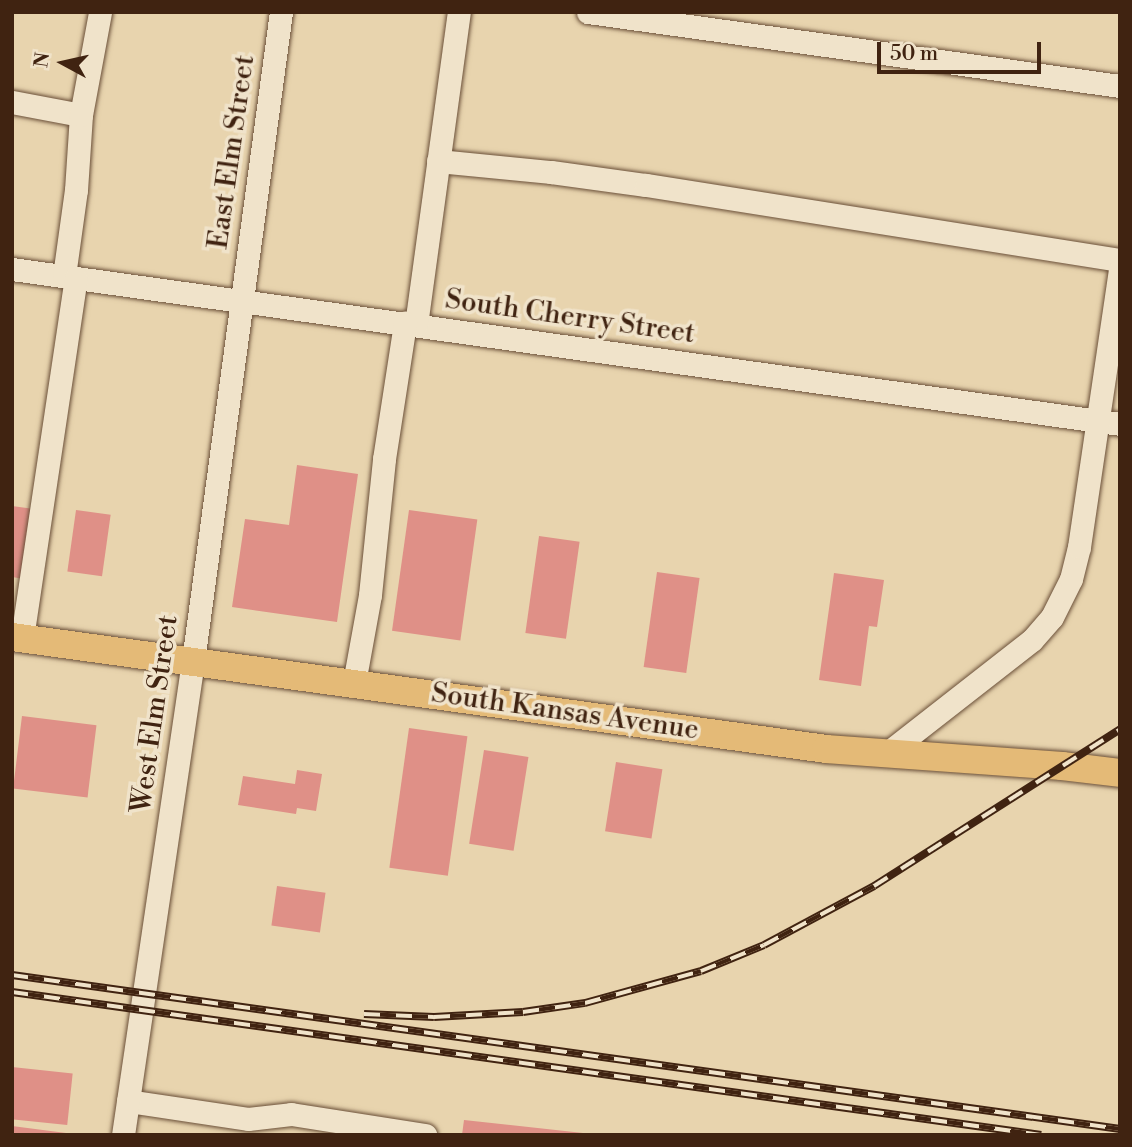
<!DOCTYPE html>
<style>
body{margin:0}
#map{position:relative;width:1132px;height:1147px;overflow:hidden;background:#e8d4ae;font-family:"Libre Bodoni",serif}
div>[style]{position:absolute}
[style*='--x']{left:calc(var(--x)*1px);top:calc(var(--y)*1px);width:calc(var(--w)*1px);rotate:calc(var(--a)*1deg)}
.building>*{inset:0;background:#df9087;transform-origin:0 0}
.roads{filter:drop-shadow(0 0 2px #6a4f38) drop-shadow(0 0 2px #6a4f38)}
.minor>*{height:23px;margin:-11.5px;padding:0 11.5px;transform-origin:11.5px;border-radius:11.5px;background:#f0e3ca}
.major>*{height:28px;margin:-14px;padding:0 14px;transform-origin:14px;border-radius:14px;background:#e4ba77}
.rail>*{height:8px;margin-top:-4px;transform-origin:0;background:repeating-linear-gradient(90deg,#f0e3ca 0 16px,#402311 0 32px);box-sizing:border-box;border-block:2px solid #402311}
span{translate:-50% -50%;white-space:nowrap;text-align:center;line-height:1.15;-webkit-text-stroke:7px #f0e3ca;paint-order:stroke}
.street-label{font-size:28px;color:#402311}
.frame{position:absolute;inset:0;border:14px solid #402311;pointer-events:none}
.north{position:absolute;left:28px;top:28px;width:70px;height:70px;-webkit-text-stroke:5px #f0e3ca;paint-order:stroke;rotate:278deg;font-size:19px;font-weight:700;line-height:28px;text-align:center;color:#402311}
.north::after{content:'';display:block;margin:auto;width:24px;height:32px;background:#402311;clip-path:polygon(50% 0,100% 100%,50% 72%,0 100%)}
.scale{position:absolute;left:877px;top:42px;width:164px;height:32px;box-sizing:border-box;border:4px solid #402311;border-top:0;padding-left:9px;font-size:21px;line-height:24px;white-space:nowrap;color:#402311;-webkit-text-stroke:5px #f0e3ca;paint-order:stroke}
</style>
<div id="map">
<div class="building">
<i style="clip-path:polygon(297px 465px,358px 474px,337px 622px,232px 607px,245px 519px,289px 525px)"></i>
<i style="clip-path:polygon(12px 506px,34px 509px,24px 579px,12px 577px)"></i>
<i style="left:76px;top:510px;width:35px;height:62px;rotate:8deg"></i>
<i style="left:409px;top:510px;width:69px;height:122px;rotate:8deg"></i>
<i style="left:539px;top:536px;width:41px;height:98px;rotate:8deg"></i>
<i style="left:657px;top:572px;width:43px;height:96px;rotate:8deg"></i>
<i style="clip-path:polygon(834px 573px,884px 580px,877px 627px,869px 626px,861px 686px,819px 680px)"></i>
<i style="left:22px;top:716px;width:75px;height:73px;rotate:7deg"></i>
<i style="left:409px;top:728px;width:59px;height:141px;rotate:8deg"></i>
<i style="left:484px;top:750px;width:45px;height:95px;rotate:9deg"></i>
<i style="left:616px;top:762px;width:47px;height:70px;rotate:9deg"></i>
<i style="clip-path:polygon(297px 770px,322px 774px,316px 811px,297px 808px,296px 814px,238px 805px,243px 776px,295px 784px)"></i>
<i style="left:277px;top:886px;width:49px;height:40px;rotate:8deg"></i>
<i style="left:12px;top:1067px;width:61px;height:52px;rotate:6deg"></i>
<i style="clip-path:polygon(464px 1120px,583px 1133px,582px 1135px,462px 1135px)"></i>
<i style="clip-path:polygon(12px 1126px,66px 1133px,66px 1135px,12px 1135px)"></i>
</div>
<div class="roads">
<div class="minor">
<i style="--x:588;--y:12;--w:537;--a:7.92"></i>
<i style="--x:12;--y:102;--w:70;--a:10.7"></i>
<i style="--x:438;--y:161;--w:114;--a:5.6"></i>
<i style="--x:551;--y:172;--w:96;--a:7.8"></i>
<i style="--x:646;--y:185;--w:480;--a:9"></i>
<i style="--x:12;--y:269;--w:1119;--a:7.96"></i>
<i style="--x:64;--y:276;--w:87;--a:-82.1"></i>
<i style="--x:76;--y:190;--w:75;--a:-86.2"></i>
<i style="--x:81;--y:115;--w:105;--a:-79.5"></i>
<i style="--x:416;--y:325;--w:316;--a:-82.2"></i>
<i style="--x:22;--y:638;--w:364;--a:-81.5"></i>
<i style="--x:354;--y:683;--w:89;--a:-79.7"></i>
<i style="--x:370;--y:595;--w:137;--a:-84.1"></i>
<i style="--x:384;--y:459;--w:138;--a:-81.2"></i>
<i style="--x:886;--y:754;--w:185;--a:-38"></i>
<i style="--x:1032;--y:640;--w:30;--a:-49"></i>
<i style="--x:1052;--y:617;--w:42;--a:-63.4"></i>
<i style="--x:1071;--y:579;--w:33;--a:-76"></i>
<i style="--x:1079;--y:547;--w:279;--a:-81.6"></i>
<i style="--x:128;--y:1101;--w:121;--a:8.5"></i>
<i style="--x:248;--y:1119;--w:43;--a:-6.6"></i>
<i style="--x:291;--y:1114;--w:136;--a:8.9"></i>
<i style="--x:123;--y:1135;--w:479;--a:-81.6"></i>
<i style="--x:193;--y:661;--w:655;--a:-82.28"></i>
</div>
<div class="major">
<i style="--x:12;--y:637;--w:822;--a:7.83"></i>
<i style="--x:826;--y:749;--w:237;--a:4.1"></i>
<i style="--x:1062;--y:766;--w:58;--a:6.9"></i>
</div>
</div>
<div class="rail">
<i style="--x:12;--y:975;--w:1119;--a:7.91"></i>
<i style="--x:12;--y:992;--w:1039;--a:7.91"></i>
<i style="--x:364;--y:1014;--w:70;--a:2.5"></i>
<i style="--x:434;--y:1017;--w:89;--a:-3.2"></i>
<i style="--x:523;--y:1012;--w:63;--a:-8.3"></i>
<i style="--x:585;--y:1003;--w:120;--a:-15.4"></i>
<i style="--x:701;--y:971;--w:68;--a:-22.4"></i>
<i style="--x:764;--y:945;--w:125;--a:-28.2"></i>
<i style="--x:874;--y:886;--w:292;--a:-32.5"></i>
</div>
<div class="street-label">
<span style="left:232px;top:152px;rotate:-82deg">East Elm Street</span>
<span style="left:570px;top:317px;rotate:8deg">South Cherry Street</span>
<span style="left:565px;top:712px;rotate:8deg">South Kansas Avenue</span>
<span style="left:155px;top:714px;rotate:-82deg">West Elm Street</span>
</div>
<div class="frame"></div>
<div class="north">N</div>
<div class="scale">50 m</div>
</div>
